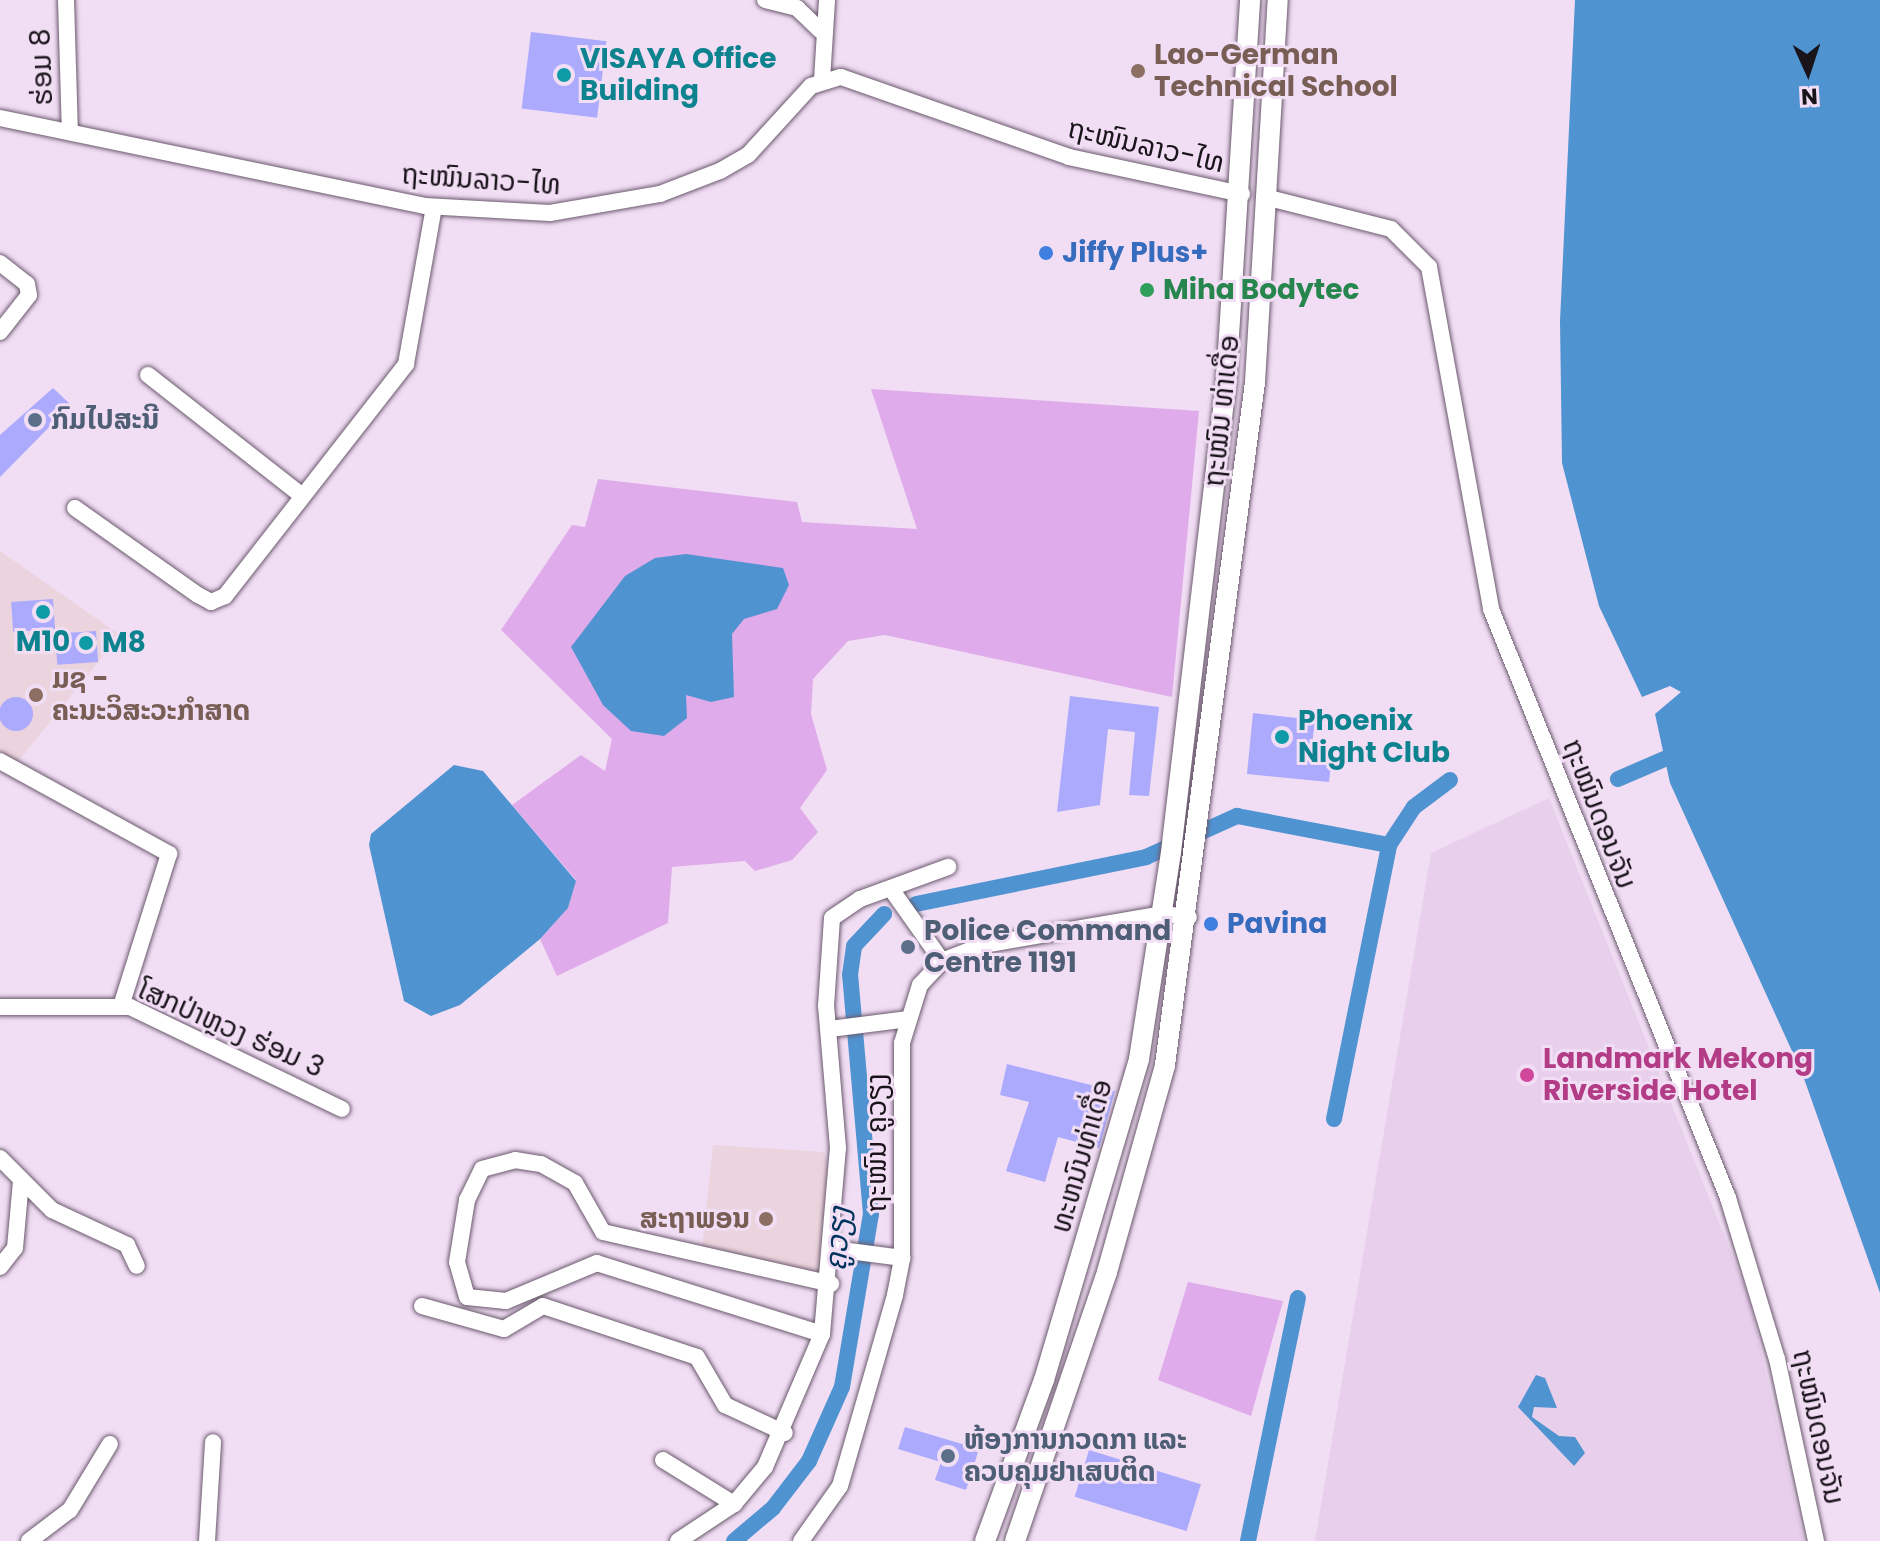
<!DOCTYPE html>
<meta charset="utf-8">
<style>
body{margin:0}
#map{position:relative;width:1880px;height:1541px;overflow:hidden;background:#f1ddf4;font-family:Poppins,"Noto Sans Lao",sans-serif}
div>[style]{position:absolute}
[style*='--x']{left:calc(var(--x)*1px);top:calc(var(--y)*1px);width:calc(var(--w)*1px);rotate:calc(var(--a)*1deg)}
.built>*{inset:0;background:#e8cfec}
.education>*{inset:0;background:#ecd4de}
.green>*{inset:0;background:#e0abea}
.water>*{inset:0;background:#5093d1}
.canal>*{height:16px;margin:-8px;padding:0 8px;transform-origin:8px;border-radius:8px;background:#5093d1}
.building>*{inset:0;background:#abaafc;transform-origin:0 0}
.round{border-radius:50%}
.roads{filter:drop-shadow(0 0 2px #6a596d) drop-shadow(0 0 2px #6a596d)}
.minor>*{height:16px;margin:-8px;padding:0 8px;transform-origin:8px;border-radius:8px;background:#fff}
.major>*{height:20px;margin:-10px;padding:0 10px;transform-origin:10px;border-radius:10px;background:#fff}
.dots>*{width:22px;height:22px;translate:-50% -50%;box-sizing:border-box;border:4px solid #f1ddf4;border-radius:50%}
span{translate:-50% -50%;white-space:nowrap;text-align:center;line-height:1.15;-webkit-text-stroke:6px #f1ddf4;paint-order:stroke}
.education-label{font-size:28px;color:#785e54;font-weight:700}
.left{translate:0 -50%;text-align:left}
.right{translate:-100% -50%;text-align:right}
.culture-label{font-size:28px;color:#0d838f;font-weight:700}
.street-label{font-size:28px;color:#19131a}
.shop-label{font-size:28px;color:#366cbe;font-weight:700}
.leisure-label{font-size:28px;color:#27864d;font-weight:700}
.service-label{font-size:28px;color:#4e5e75;font-weight:700}
.hotel-label{font-size:28px;color:#b23c85;font-weight:700}
.water-label{font-size:30px;color:#00335b;font-style:italic}
.north{position:absolute;left:1768px;top:32px;width:80px;height:80px;-webkit-text-stroke:6px #f1ddf4;paint-order:stroke;rotate:177deg;font-size:22px;font-weight:700;line-height:32px;text-align:center;color:#19131a}
.north::after{content:'';display:block;margin:auto;width:28px;height:36px;background:#19131a;clip-path:polygon(50% 0,100% 100%,50% 72%,0 100%)}
</style>
<div id="map">
<div class="built">
<i style="clip-path:polygon(1549px 798px,1749px 1297px,1804px 1541px,1315px 1541px,1431px 853px)"></i>
</div>
<div class="education">
<i style="clip-path:polygon(0 551px,120px 635px,15px 765px,0 756px)"></i>
<i style="clip-path:polygon(713px 1145px,824px 1152px,832px 1181px,823px 1272px,701px 1257px)"></i>
</div>
<div class="green">
<i style="clip-path:polygon(871px 389px,1199px 411px,1172px 697px,885px 635px,848px 641px,813px 679px,811px 714px,827px 770px,800px 808px,818px 832px,792px 860px,755px 871px,745px 861px,672px 867px,668px 923px,557px 976px,540px 939px,568px 908px,576px 880px,512px 805px,581px 755px,605px 771px,612px 739px,501px 630px,572px 525px,585px 527px,598px 479px,797px 502px,802px 522px,917px 529px)"></i>
<i style="clip-path:polygon(1188px 1282px,1283px 1301px,1251px 1416px,1158px 1380px)"></i>
</div>
<div class="water">
<i style="clip-path:polygon(1575px 0,1880px 0,1880px 1293px,1802px 1073px,1670px 783px,1655px 714px,1681px 692px,1670px 686px,1642px 697px,1599px 606px,1562px 463px,1560px 321px)"></i>
<i style="clip-path:polygon(686px 554px,783px 568px,789px 585px,777px 609px,744px 619px,732px 634px,734px 697px,711px 702px,686px 695px,687px 718px,664px 736px,631px 731px,603px 705px,571px 647px,625px 576px,655px 558px)"></i>
<i style="clip-path:polygon(454px 765px,483px 771px,576px 881px,568px 908px,540px 939px,460px 1005px,431px 1016px,404px 1001px,369px 845px,371px 834px)"></i>
<i style="clip-path:polygon(1536px 1375px,1545px 1378px,1557px 1408px,1534px 1407px,1532px 1417px,1559px 1436px,1575px 1437px,1585px 1453px,1574px 1466px,1518px 1407px)"></i>
</div>
<div class="canal">
<i style="--x:1618;--y:779;--w:71;--a:-23.3"></i>
<i style="--x:916;--y:904;--w:235;--a:-11.5"></i>
<i style="--x:1146;--y:857;--w:100;--a:-24.3"></i>
<i style="--x:1237;--y:816;--w:155;--a:10.8"></i>
<i style="--x:1334;--y:1119;--w:279;--a:-78.6"></i>
<i style="--x:1389;--y:845;--w:45;--a:-56.7"></i>
<i style="--x:1414;--y:807;--w:45;--a:-36.9"></i>
<i style="--x:734;--y:1541;--w:51;--a:-40.2"></i>
<i style="--x:773;--y:1508;--w:59;--a:-52.5"></i>
<i style="--x:809;--y:1461;--w:81;--a:-66"></i>
<i style="--x:842;--y:1387;--w:175;--a:-80.5"></i>
<i style="--x:871;--y:1214;--w:240;--a:-95"></i>
<i style="--x:850;--y:975;--w:29;--a:-82"></i>
<i style="--x:854;--y:946;--w:44;--a:-46.8"></i>
<i style="--x:1248;--y:1541;--w:248;--a:-78.4"></i>
</div>
<div class="building">
<i style="left:531px;top:32px;width:76px;height:77px;rotate:7deg"></i>
<i style="clip-path:polygon(53px 388px,71px 405px,0 477px,0 435px)"></i>
<i style="left:53px;top:599px;width:30px;height:42px;rotate:86deg"></i>
<i style="left:96px;top:631px;width:31px;height:41px;rotate:86deg"></i>
<i style="clip-path:polygon(1070px 696px,1159px 707px,1149px 796px,1129px 795px,1135px 732px,1108px 729px,1100px 805px,1057px 812px)"></i>
<i class="round" style="left:-1px;top:697px;width:34px;height:34px"></i>
<i style="clip-path:polygon(1253px 713px,1315px 720px,1311px 754px,1332px 756px,1329px 782px,1247px 774px)"></i>
<i style="clip-path:polygon(1007px 1064px,1115px 1091px,1099px 1148px,1058px 1137px,1045px 1182px,1006px 1171px,1029px 1102px,1000px 1095px)"></i>
<i style="clip-path:polygon(905px 1427px,979px 1449px,966px 1490px,935px 1480px,941px 1462px,898px 1449px)"></i>
<i style="left:1089px;top:1450px;width:117px;height:49px;rotate:17deg"></i>
</div>
<div class="roads">
<div class="minor">
<i style="--x:66;--y:0;--w:131;--a:88.3"></i>
<i style="--x:765;--y:0;--w:33;--a:14"></i>
<i style="--x:797;--y:8;--w:32;--a:44"></i>
<i style="--x:822;--y:80;--w:80;--a:-86.4"></i>
<i style="--x:0;--y:118;--w:434;--a:11.7"></i>
<i style="--x:425;--y:206;--w:125;--a:3.2"></i>
<i style="--x:550;--y:213;--w:112;--a:-9.8"></i>
<i style="--x:660;--y:194;--w:64;--a:-21"></i>
<i style="--x:720;--y:171;--w:32;--a:-30"></i>
<i style="--x:748;--y:155;--w:93;--a:-47.6"></i>
<i style="--x:811;--y:86;--w:31;--a:-17"></i>
<i style="--x:841;--y:77;--w:242;--a:19.3"></i>
<i style="--x:1069;--y:157;--w:177;--a:12.1"></i>
<i style="--x:1269;--y:198;--w:126;--a:14.3"></i>
<i style="--x:1391;--y:229;--w:54;--a:45"></i>
<i style="--x:1429;--y:267;--w:348;--a:79.7"></i>
<i style="--x:1491;--y:609;--w:635;--a:68.08"></i>
<i style="--x:1728;--y:1198;--w:168;--a:73.1"></i>
<i style="--x:1777;--y:1359;--w:186;--a:77.9"></i>
<i style="--x:0;--y:263;--w:34;--a:38"></i>
<i style="--x:27;--y:284;--w:11;--a:80"></i>
<i style="--x:29;--y:295;--w:47;--a:128.1"></i>
<i style="--x:148;--y:375;--w:194;--a:38.1"></i>
<i style="--x:75;--y:508;--w:151;--a:35.3"></i>
<i style="--x:198;--y:595;--w:15;--a:28"></i>
<i style="--x:211;--y:602;--w:15;--a:-23"></i>
<i style="--x:225;--y:596;--w:294;--a:-52"></i>
<i style="--x:406;--y:364;--w:159;--a:-79.9"></i>
<i style="--x:0;--y:761;--w:193;--a:28.8"></i>
<i style="--x:169;--y:854;--w:159;--a:107.5"></i>
<i style="--x:891;--y:889;--w:88;--a:54.7"></i>
<i style="--x:0;--y:1007;--w:130;--a:0"></i>
<i style="--x:130;--y:1007;--w:235;--a:25.7"></i>
<i style="--x:830;--y:1029;--w:79;--a:-7.3"></i>
<i style="--x:0;--y:1158;--w:74;--a:45"></i>
<i style="--x:52;--y:1210;--w:83;--a:25"></i>
<i style="--x:127;--y:1245;--w:23;--a:65"></i>
<i style="--x:834;--y:1249;--w:69;--a:7.5"></i>
<i style="--x:0;--y:1267;--w:24;--a:-52"></i>
<i style="--x:15;--y:1248;--w:67;--a:-84.9"></i>
<i style="--x:422;--y:1306;--w:85;--a:15.7"></i>
<i style="--x:504;--y:1329;--w:45;--a:-30.5"></i>
<i style="--x:543;--y:1306;--w:162;--a:18.3"></i>
<i style="--x:697;--y:1357;--w:56;--a:59.7"></i>
<i style="--x:725;--y:1405;--w:66;--a:25"></i>
<i style="--x:822;--y:1334;--w:236;--a:-162.5"></i>
<i style="--x:597;--y:1263;--w:99;--a:157.3"></i>
<i style="--x:506;--y:1301;--w:39;--a:-174"></i>
<i style="--x:467;--y:1297;--w:36;--a:-106"></i>
<i style="--x:457;--y:1262;--w:63;--a:-80.8"></i>
<i style="--x:467;--y:1200;--w:34;--a:-64"></i>
<i style="--x:482;--y:1169;--w:34;--a:-15"></i>
<i style="--x:515;--y:1160;--w:26;--a:9"></i>
<i style="--x:541;--y:1164;--w:39;--a:29"></i>
<i style="--x:575;--y:1183;--w:56;--a:60.3"></i>
<i style="--x:603;--y:1232;--w:234;--a:12.8"></i>
<i style="--x:663;--y:1460;--w:84;--a:31.8"></i>
<i style="--x:29;--y:1541;--w:51;--a:-37.1"></i>
<i style="--x:70;--y:1510;--w:77;--a:-58.8"></i>
<i style="--x:207;--y:1541;--w:99;--a:-86.5"></i>
<i style="--x:678;--y:1541;--w:67;--a:-33.5"></i>
<i style="--x:734;--y:1504;--w:48;--a:-50"></i>
<i style="--x:765;--y:1467;--w:145;--a:-66.8"></i>
<i style="--x:822;--y:1334;--w:187;--a:-85.1"></i>
<i style="--x:838;--y:1148;--w:143;--a:-94.8"></i>
<i style="--x:826;--y:1006;--w:88;--a:-86.1"></i>
<i style="--x:832;--y:918;--w:34;--a:-34"></i>
<i style="--x:860;--y:899;--w:94;--a:-20"></i>
<i style="--x:801;--y:1541;--w:67;--a:-54.7"></i>
<i style="--x:840;--y:1486;--w:199;--a:-73.9"></i>
<i style="--x:895;--y:1295;--w:38;--a:-79"></i>
<i style="--x:902;--y:1258;--w:215;--a:-90"></i>
<i style="--x:902;--y:1043;--w:61;--a:-72.8"></i>
<i style="--x:920;--y:985;--w:33;--a:-47"></i>
<i style="--x:942;--y:961;--w:44;--a:-21.3"></i>
<i style="--x:983;--y:945;--w:183;--a:-9.8"></i>
<i style="--x:1163;--y:914;--w:26;--a:7"></i>
</div>
<div class="major">
<i style="--x:985;--y:1541;--w:171;--a:-69.9"></i>
<i style="--x:1044;--y:1380;--w:335;--a:-73.5"></i>
<i style="--x:1139;--y:1059;--w:209;--a:-81.2"></i>
<i style="--x:1171;--y:852;--w:472;--a:-83.3"></i>
<i style="--x:1226;--y:383;--w:384;--a:-86.4"></i>
<i style="--x:1015;--y:1541;--w:284;--a:-71.1"></i>
<i style="--x:1107;--y:1272;--w:215;--a:-74.3"></i>
<i style="--x:1165;--y:1065;--w:689;--a:-82.49"></i>
<i style="--x:1255;--y:382;--w:383;--a:-86.6"></i>
</div>
</div>
<div class="dots">
<i style="left:1138px;top:71px;background:#8d6e63"></i>
<i style="left:564px;top:75px;background:#0f9aa8"></i>
<i style="left:1046px;top:253px;background:#3f7fe0"></i>
<i style="left:1147px;top:290px;background:#2e9e5b"></i>
<i style="left:35px;top:420px;background:#5c6f8a"></i>
<i style="left:43px;top:612px;background:#0f9aa8"></i>
<i style="left:86px;top:643px;background:#0f9aa8"></i>
<i style="left:36px;top:695px;background:#8d6e63"></i>
<i style="left:1282px;top:737px;background:#0f9aa8"></i>
<i style="left:1211px;top:924px;background:#3f7fe0"></i>
<i style="left:908px;top:947px;background:#5c6f8a"></i>
<i style="left:1527px;top:1075px;background:#d1479c"></i>
<i style="left:766px;top:1219px;background:#8d6e63"></i>
<i style="left:948px;top:1456px;background:#5c6f8a"></i>
</div>
<div class="education-label">
<span class="left" style="left:1154px;top:71px">Lao-German<br>Technical School</span>
<span class="left" style="left:52px;top:695px">ມຊ -<br>ຄະນະວິສະວະກຳສາດ</span>
<span class="right" style="left:750px;top:1219px">ສະຖາພອນ</span>
</div>
<div class="culture-label">
<span class="left" style="left:580px;top:75px">VISAYA Office<br>Building</span>
<span style="left:43px;top:642px">M10</span>
<span class="left" style="left:102px;top:643px">M8</span>
<span class="left" style="left:1298px;top:737px">Phoenix<br>Night Club</span>
</div>
<div class="street-label">
<span style="left:42px;top:67px;rotate:-92deg">ຮ່ອມ 8</span>
<span style="left:1146px;top:146px;rotate:13deg">ຖະໜົນລາວ-ໄທ</span>
<span style="left:481px;top:180px;rotate:4deg">ຖະໜົນລາວ-ໄທ</span>
<span style="left:1222px;top:411px;rotate:-84deg">ຖະໝົນ ທ່າເດື່ອ</span>
<span style="left:1599px;top:814px;rotate:69deg">ຖະໝົນດອນຈັນ</span>
<span style="left:231px;top:1029px;rotate:24deg">ໂສກປ່າຫຼວງ ຮ່ອມ 3</span>
<span style="left:877px;top:1143px;rotate:-90deg">ຖະໜົນ ຄູວຽງ</span>
<span style="left:1082px;top:1156px;rotate:-74deg">ທະຫນົນທ່າເດື່ອ</span>
<span style="left:1818px;top:1427px;rotate:78deg">ຖະໝົນດອນຈັນ</span>
</div>
<div class="shop-label">
<span class="left" style="left:1062px;top:253px">Jiffy Plus+</span>
<span class="left" style="left:1227px;top:924px">Pavina</span>
</div>
<div class="leisure-label">
<span class="left" style="left:1163px;top:290px">Miha Bodytec</span>
</div>
<div class="service-label">
<span class="left" style="left:51px;top:420px">ກົມໄປສະນີ</span>
<span class="left" style="left:924px;top:947px">Police Command<br>Centre 1191</span>
<span class="left" style="left:964px;top:1456px">ຫ້ອງການກວດກາ ແລະ<br>ຄວບຄຸມຢາເສບຕິດ</span>
</div>
<div class="hotel-label">
<span class="left" style="left:1543px;top:1075px">Landmark Mekong<br>Riverside Hotel</span>
</div>
<div class="water-label">
<span style="left:838px;top:1239px;rotate:-86deg">ຄູວຽງ</span>
</div>
<div class="north">N</div>
</div>
